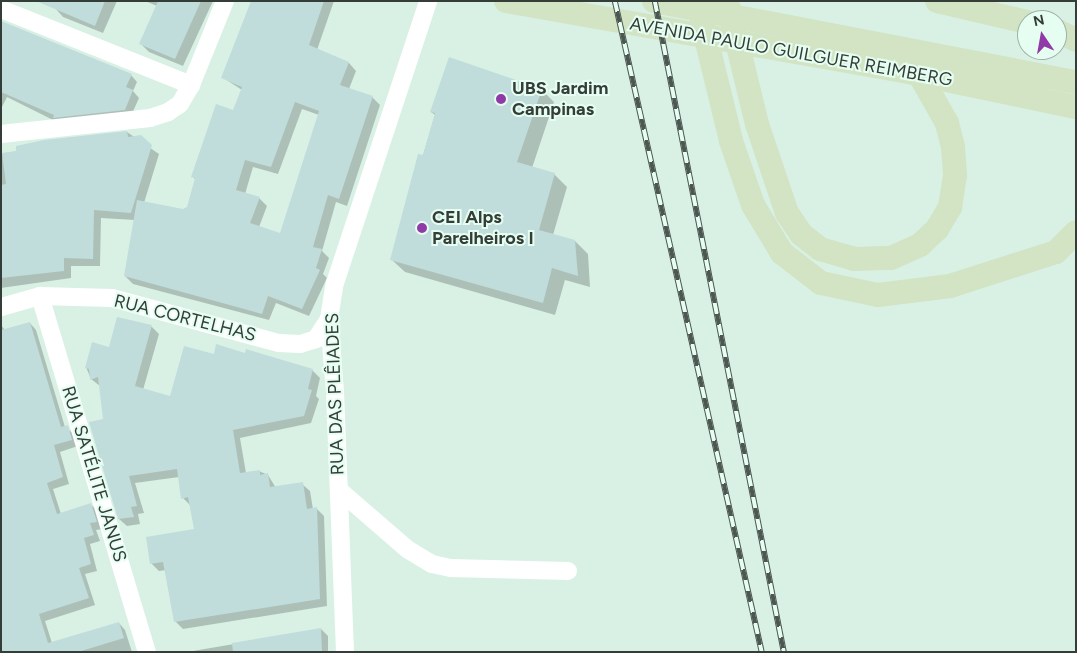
<!DOCTYPE html>
<meta charset="utf-8">
<style>
body{margin:0}
#map{position:relative;width:1077px;height:653px;overflow:hidden;background:#d9f1e5;font-family:Figtree,sans-serif}
div>[style]{position:absolute}
[style*='--x']{left:calc(var(--x)*1px);top:calc(var(--y)*1px);width:calc(var(--w)*1px);rotate:calc(var(--a)*1deg)}
.shadow>*{inset:0;background:#0003}
.building>*{inset:0;background:#c0dcdb}
.street>*{height:18px;margin:-9px;padding:0 9px;transform-origin:9px;border-radius:9px;background:#fff}
.secondary>*{height:24px;margin:-12px;padding:0 12px;transform-origin:12px;border-radius:12px;background:#d2e4c4}
.rail>*{height:5.5px;margin-top:-2.75px;transform-origin:0;background:repeating-linear-gradient(90deg,#e6fef2 0 11px,#4c5751 0 22px);box-sizing:border-box;border-block:1px solid #4c5751}
.dots>*{width:14px;height:14px;translate:-50% -50%;box-sizing:border-box;border:2px solid #e6fef2;border-radius:50%}
span{translate:-50% -50%;white-space:nowrap;text-align:center;line-height:1.15;-webkit-text-stroke:4px #e6fef2;paint-order:stroke}
.street-label{font-size:18px;color:#343d38}
.poi-label{font-size:18px;color:#343d38;font-weight:700}
.left{translate:0 -50%;text-align:left}
.frame{position:absolute;inset:0;border:2px solid #343d38;pointer-events:none}
.north{position:absolute;left:1017px;top:10px;width:50px;height:50px;box-sizing:border-box;background:#e6fef2;border:1px solid #9fb1a8;border-radius:50%;rotate:348deg;font-size:14px;font-weight:700;line-height:20px;text-align:center;color:#343d38}
.north::after{content:'';display:block;margin:auto;width:18px;height:22px;background:#8f3aa7;clip-path:polygon(50% 0,100% 100%,50% 72%,0 100%)}
</style>
<div id="map">
<div class="shadow">
<i style="clip-path:polygon(56px 1px,117px 1px,103px 33px,63px 17px,55px 8px)"></i>
<i style="clip-path:polygon(145px 1px,213px 1px,183px 66px,149px 52px,141px 44px,157px 6px)"></i>
<i style="clip-path:polygon(evenodd,334px 1px,317px 50px,349px 63px,356px 71px,349px 89px,372px 97px,380px 105px,347px 206px,336px 202px,322px 251px,329px 258px,323px 274px,327px 278px,309px 316px,276px 303px,269px 320px,133px 284px,125px 276px,135px 220px,101px 218px,100px 266px,71px 266px,71px 278px,1px 288px,1px 154px,127px 132px,159px 154px,144px 203px,183px 210px,188px 207px,196px 180px,193px 177px,234px 112px,242px 90px,222px 77px,252px 2px,334px 1px,302px 109px,319px 115px,281px 235px,259px 227px,267px 206px,259px 198px,245px 194px,253px 167px,278px 174px,302px 109px)"></i>
<i style="clip-path:polygon(1px 23px,131px 75px,137px 82px,133px 91px,139px 98px,131px 116px,61px 124px,7px 97px,1px 109px)"></i>
<i style="clip-path:polygon(542px 90px,554px 102px,532px 168px,554px 174px,567px 187px,553px 235px,575px 241px,588px 254px,590px 287px,565px 280px,555px 315px,405px 272px,392px 260px,435px 115px,431px 112px)"></i>
<i style="clip-path:polygon(118px 319px,152px 327px,159px 334px,143px 390px,171px 398px,215px 355px,246px 355px,312px 370px,320px 378px,316px 396px,319px 399px,311px 423px,240px 438px,246px 473px,259px 471px,268px 475px,276px 488px,302px 484px,310px 491px,313px 509px,317px 509px,324px 516px,327px 606px,183px 629px,175px 621px,166px 570px,159px 571px,152px 564px,147px 538px,196px 530px,190px 505px,183px 498px,179px 477px,135px 483px,144px 513px,138px 514px,140px 524px,127px 526px,119px 519px,100px 386px,91px 379px,86px 367px,110px 349px)"></i>
<i style="clip-path:polygon(30px 323px,36px 330px,65px 427px,74px 434px,78px 446px,60px 452px,69px 484px,53px 489px,61px 514px,91px 505px,98px 511px,103px 529px,96px 530px,100px 541px,90px 544px,97px 571px,85px 574px,95px 605px,45px 621px,52px 643px,119px 623px,125px 630px,132px 652px,1px 652px,1px 325px,5px 330px)"></i>
<i style="clip-path:polygon(321px 629px,328px 636px,328px 652px,187px 652px)"></i>
</div>
<div class="building">
<i style="clip-path:polygon(36px 1px,105px 1px,95px 26px)"></i>
<i style="clip-path:polygon(158px 1px,201px 1px,175px 59px,139px 44px)"></i>
<i style="clip-path:polygon(evenodd,251px 1px,324px 1px,309px 45px,349px 62px,340px 85px,373px 96px,339px 199px,328px 195px,313px 247px,322px 249px,316px 268px,320px 270px,302px 309px,268px 296px,262px 314px,124px 276px,137px 200px,183px 209px,187px 207px,195px 178px,191px 177px,216px 104px,233px 110px,242px 87px,221px 78px,251px 1px,295px 102px,319px 111px,280px 233px,250px 223px,260px 197px,236px 190px,245px 160px,271px 167px,295px 102px)"></i>
<i style="clip-path:polygon(1px 21px,132px 74px,126px 87px,133px 90px,125px 110px,53px 118px,54px 115px,1px 92px)"></i>
<i style="clip-path:polygon(449px 57px,542px 89px,517px 162px,555px 173px,539px 230px,575px 240px,578px 276px,552px 268px,543px 303px,390px 260px,418px 154px,423px 155px,435px 113px,430px 112px)"></i>
<i style="clip-path:polygon(127px 131px,128px 137px,141px 135px,152px 145px,131px 213px,94px 210px,93px 259px,64px 258px,64px 271px,1px 278px,1px 185px,6px 184px,2px 153px,16px 151px,16px 146px,44px 140px)"></i>
<i style="clip-path:polygon(117px 317px,152px 325px,135px 386px,170px 396px,184px 346px,214px 354px,216px 344px,245px 353px,246px 349px,313px 369px,308px 389px,312px 390px,304px 416px,233px 430px,240px 473px,260px 470px,260px 475px,268px 473px,270px 487px,303px 482px,307px 509px,317px 507px,320px 599px,174px 622px,163px 562px,150px 564px,146px 537px,194px 529px,188px 497px,181px 499px,177px 469px,129px 476px,137px 506px,131px 507px,134px 517px,118px 519px,89px 422px,103px 419px,98px 377px,90px 380px,89px 369px,85px 368px,92px 342px,109px 347px)"></i>
<i style="clip-path:polygon(30px 322px,61px 427px,68px 425px,72px 440px,54px 445px,63px 477px,47px 483px,57px 514px,91px 503px,97px 522px,90px 523px,94px 535px,84px 538px,91px 564px,79px 568px,89px 598px,39px 614px,48px 643px,119px 622px,124px 638px,78px 652px,1px 652px,1px 330px)"></i>
<i style="clip-path:polygon(321px 628px,322px 652px,233px 652px,232px 643px)"></i>
</div>
<div class="street">
<i style="--x:1;--y:9;--w:205;--a:21.8"></i>
<i style="--x:1;--y:134;--w:150;--a:-6.1"></i>
<i style="--x:150;--y:118;--w:19;--a:-18"></i>
<i style="--x:168;--y:112;--w:14;--a:-34"></i>
<i style="--x:180;--y:104;--w:22;--a:-60"></i>
<i style="--x:191;--y:85;--w:91;--a:-68"></i>
<i style="--x:40;--y:296;--w:372;--a:73.3"></i>
<i style="--x:1;--y:307;--w:41;--a:-15.8"></i>
<i style="--x:40;--y:296;--w:72;--a:1.6"></i>
<i style="--x:112;--y:298;--w:173;--a:15.1"></i>
<i style="--x:279;--y:343;--w:21;--a:3"></i>
<i style="--x:300;--y:344;--w:17;--a:-17"></i>
<i style="--x:316;--y:339;--w:24;--a:-57"></i>
<i style="--x:339;--y:490;--w:90;--a:40.9"></i>
<i style="--x:407;--y:549;--w:29;--a:31"></i>
<i style="--x:432;--y:564;--w:19;--a:12"></i>
<i style="--x:451;--y:568;--w:117;--a:1.5"></i>
<i style="--x:345;--y:652;--w:260;--a:-92.2"></i>
<i style="--x:335;--y:392;--w:73;--a:-94.7"></i>
<i style="--x:329;--y:319;--w:36;--a:-81"></i>
<i style="--x:335;--y:283;--w:297;--a:-71.7"></i>
</div>
<div class="secondary">
<i style="--x:506;--y:1;--w:403;--a:10"></i>
<i style="--x:903;--y:71;--w:177;--a:11.8"></i>
<i style="--x:654;--y:1;--w:430;--a:10.9"></i>
<i style="--x:697;--y:1;--w:144;--a:76.3"></i>
<i style="--x:731;--y:141;--w:68;--a:71"></i>
<i style="--x:753;--y:205;--w:56;--a:58.9"></i>
<i style="--x:782;--y:253;--w:49;--a:37.6"></i>
<i style="--x:821;--y:283;--w:58;--a:11.9"></i>
<i style="--x:878;--y:295;--w:73;--a:-7.1"></i>
<i style="--x:950;--y:286;--w:111;--a:-17.8"></i>
<i style="--x:1056;--y:252;--w:28;--a:-45"></i>
<i style="--x:727;--y:1;--w:127;--a:76.3"></i>
<i style="--x:757;--y:124;--w:94;--a:71.4"></i>
<i style="--x:787;--y:213;--w:25;--a:56"></i>
<i style="--x:801;--y:234;--w:24;--a:38"></i>
<i style="--x:820;--y:249;--w:35;--a:16"></i>
<i style="--x:854;--y:259;--w:37;--a:-2"></i>
<i style="--x:891;--y:258;--w:32;--a:-24"></i>
<i style="--x:920;--y:245;--w:23;--a:-43"></i>
<i style="--x:937;--y:229;--w:26;--a:-59"></i>
<i style="--x:950;--y:207;--w:32;--a:-81"></i>
<i style="--x:955;--y:175;--w:28;--a:-94"></i>
<i style="--x:953;--y:147;--w:25;--a:-104"></i>
<i style="--x:947;--y:123;--w:56;--a:-119.7"></i>
<i style="--x:937;--y:1;--w:92;--a:13.1"></i>
<i style="--x:1057;--y:31;--w:21;--a:25"></i>
</div>
<div class="rail">
<i style="--x:615;--y:1;--w:667;--a:77.28"></i>
<i style="--x:655;--y:1;--w:664;--a:78.79"></i>
</div>
<div class="dots">
<i style="left:501px;top:99px;background:#8f3aa7"></i>
<i style="left:422px;top:228px;background:#8f3aa7"></i>
</div>
<div class="street-label">
<span style="left:791px;top:52px;rotate:10deg">AVENIDA PAULO GUILGUER REIMBERG</span>
<span style="left:185px;top:318px;rotate:14deg">RUA CORTELHAS</span>
<span style="left:335px;top:394px;rotate:-92deg">RUA DAS PLÊIADES</span>
<span style="left:94px;top:474px;rotate:73deg">RUA SATÉLITE JANUS</span>
</div>
<div class="poi-label">
<span class="left" style="left:512px;top:99px">UBS Jardim<br>Campinas</span>
<span class="left" style="left:432px;top:228px">CEI Alps<br>Parelheiros I</span>
</div>
<div class="frame"></div>
<div class="north">N</div>
</div>
